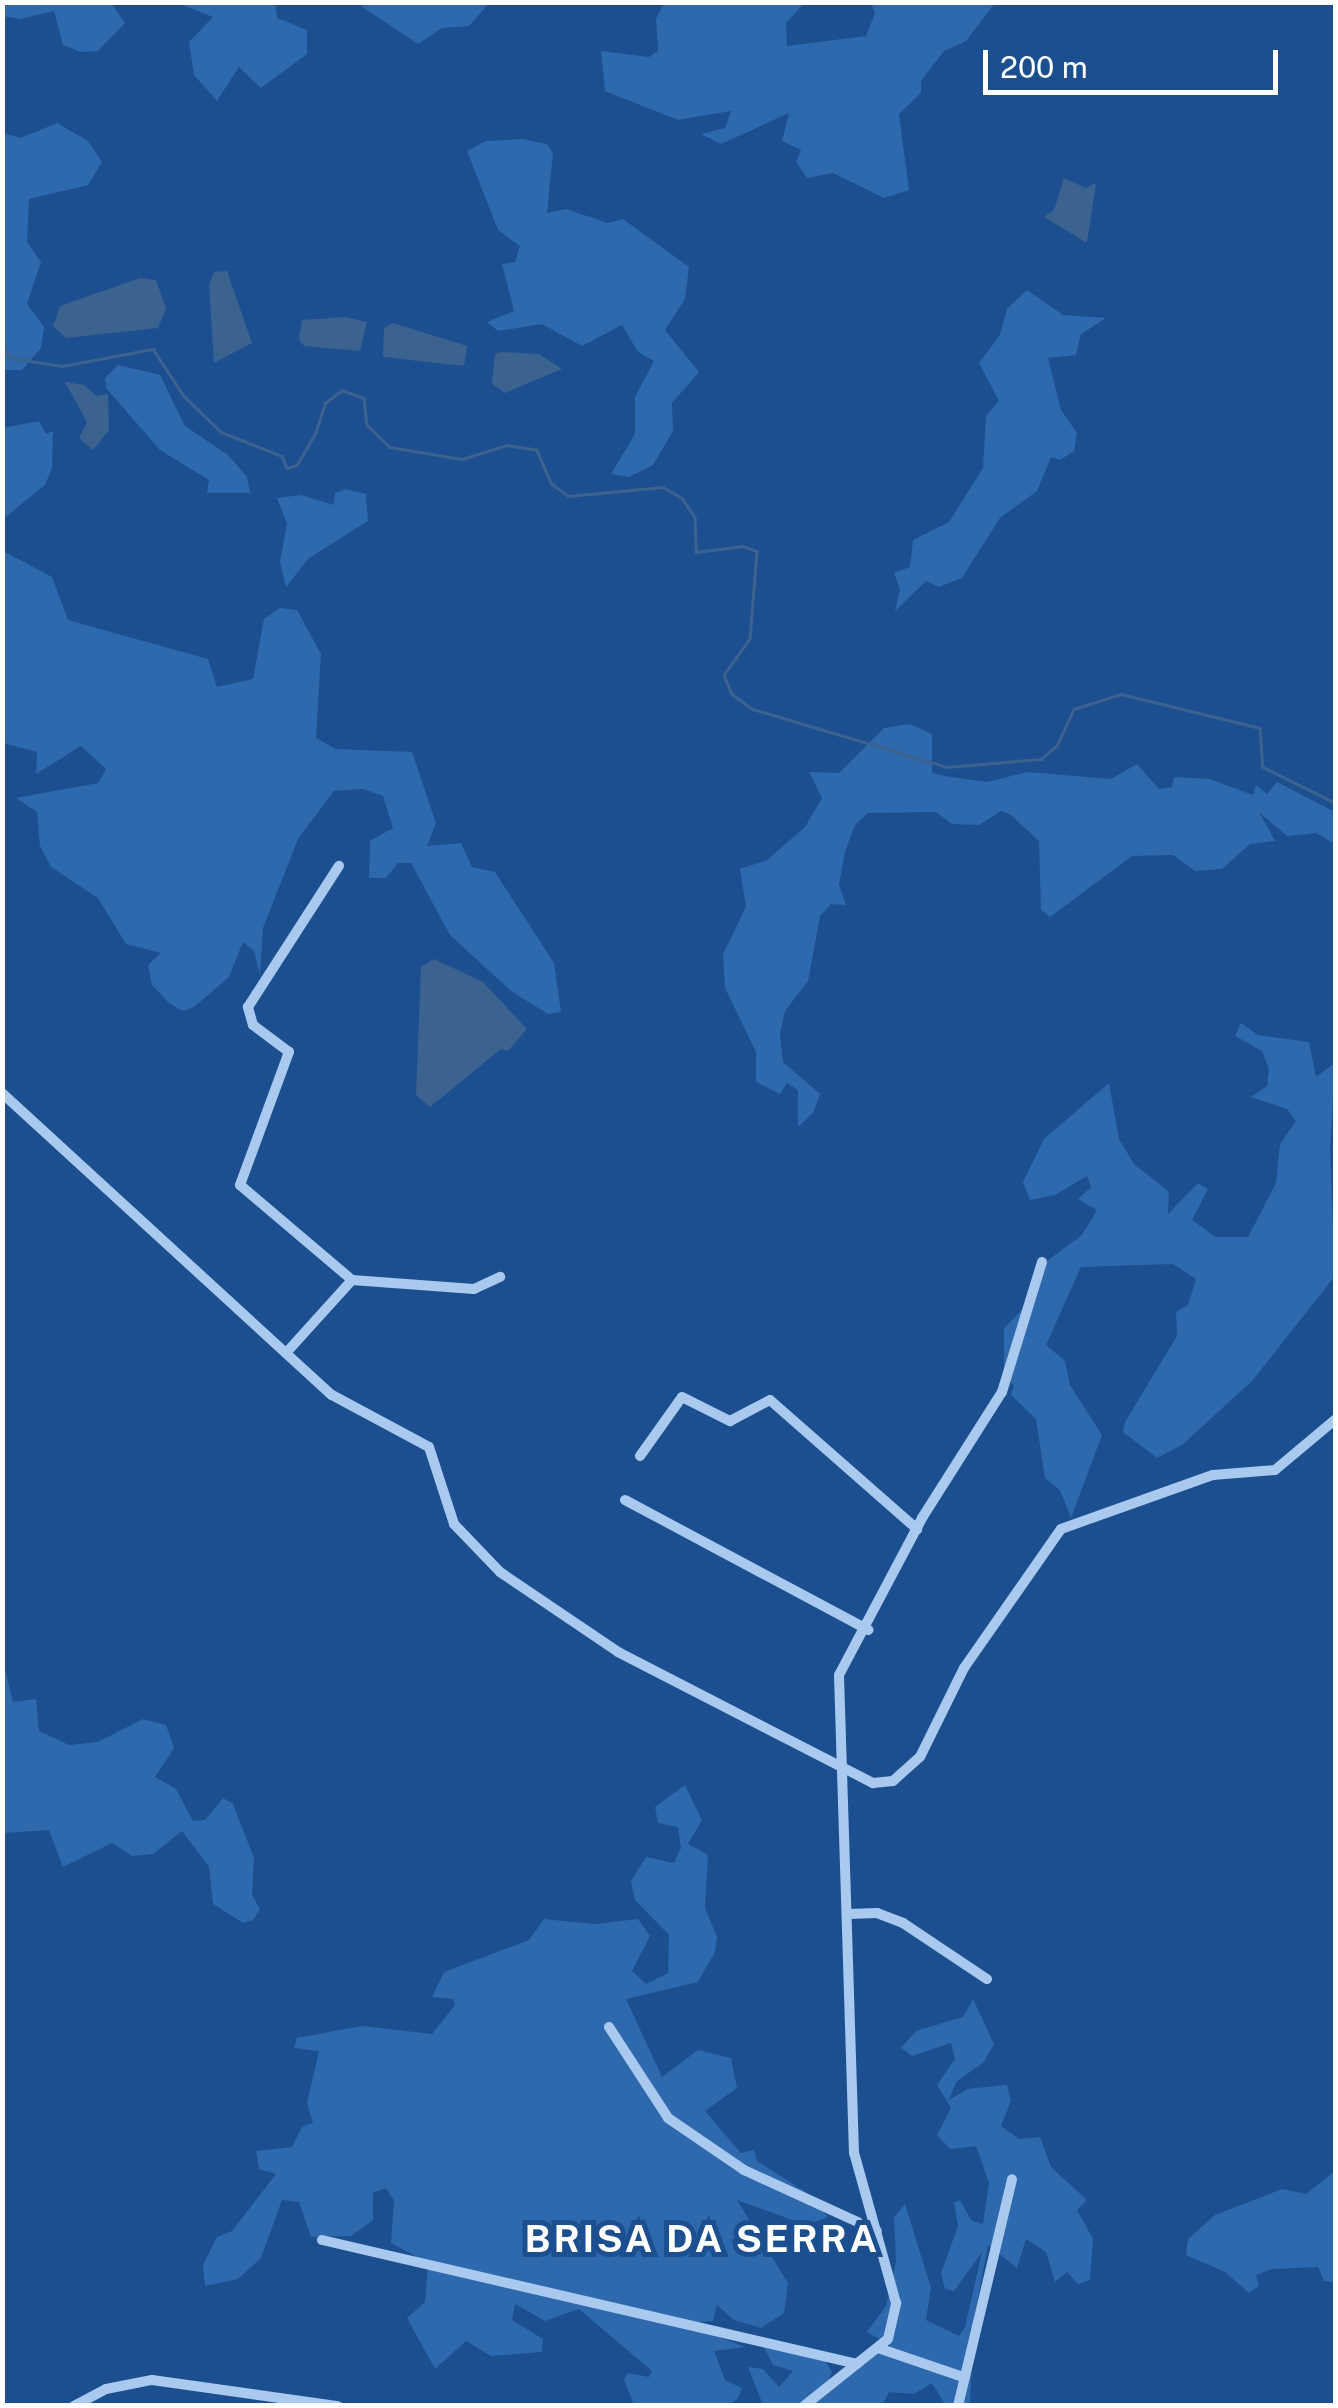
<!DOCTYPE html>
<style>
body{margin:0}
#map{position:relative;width:1338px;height:2408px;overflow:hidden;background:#1b4f8f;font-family:"Public Sans",sans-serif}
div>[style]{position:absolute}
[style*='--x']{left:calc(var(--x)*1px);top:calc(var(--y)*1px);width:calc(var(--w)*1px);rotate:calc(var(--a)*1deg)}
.green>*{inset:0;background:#2e69ad}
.water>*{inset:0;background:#3c6290}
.stream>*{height:2.5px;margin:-1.25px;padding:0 1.25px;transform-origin:1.25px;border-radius:1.25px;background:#3c6290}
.minor>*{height:10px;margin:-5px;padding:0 5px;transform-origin:5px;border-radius:5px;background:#a9c9ee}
span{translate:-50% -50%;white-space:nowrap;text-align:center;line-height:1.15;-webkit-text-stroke:10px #1b4f8f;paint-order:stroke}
.district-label{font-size:38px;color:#fff;font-weight:700;letter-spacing:2.5px}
.frame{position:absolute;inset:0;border:5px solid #fff;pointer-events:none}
.scale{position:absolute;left:983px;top:50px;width:295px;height:45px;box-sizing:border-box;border:5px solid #fff;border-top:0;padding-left:12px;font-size:30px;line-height:35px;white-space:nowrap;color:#fff;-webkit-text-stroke:8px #1b4f8f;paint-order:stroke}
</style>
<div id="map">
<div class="green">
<i style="clip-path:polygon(175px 2px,275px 3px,277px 18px,307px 30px,307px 54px,261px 88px,239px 67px,217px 101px,194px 75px,189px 42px,213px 17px)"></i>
<i style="clip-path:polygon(2px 3px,111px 3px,125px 23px,98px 51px,80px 52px,63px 45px,54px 11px,20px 19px,3px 16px)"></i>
<i style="clip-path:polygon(366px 3px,366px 2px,489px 3px,469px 26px,442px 28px,418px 44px,361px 6px)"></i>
<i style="clip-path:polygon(664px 3px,804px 3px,786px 23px,787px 46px,866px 36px,875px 13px,871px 3px,995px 3px,966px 41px,944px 51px,921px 81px,921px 93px,899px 114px,909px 190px,884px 198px,833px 173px,807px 178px,796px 162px,801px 150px,782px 141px,789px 113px,721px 144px,701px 134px,725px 128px,731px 111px,678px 120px,605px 91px,601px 51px,649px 57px,658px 51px,656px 19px)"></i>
<i style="clip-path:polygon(57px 123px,88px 141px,102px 162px,88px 185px,29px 199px,27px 242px,41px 262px,27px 304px,44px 327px,41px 348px,22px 370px,3px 370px,3px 133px,21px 138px)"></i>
<i style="clip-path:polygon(522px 139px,547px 144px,553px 153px,547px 213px,566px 209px,608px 223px,623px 219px,689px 267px,685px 299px,665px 330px,699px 372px,672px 403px,673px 431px,653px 465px,629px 477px,611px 474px,635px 434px,635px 397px,654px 361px,638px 352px,622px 325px,582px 346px,542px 324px,498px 331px,487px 322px,514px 311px,502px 264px,515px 262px,520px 246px,498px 230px,467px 151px,486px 141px)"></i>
<i style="clip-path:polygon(1027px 290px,1063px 315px,1106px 318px,1081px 334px,1076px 355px,1048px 358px,1061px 410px,1077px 433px,1074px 451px,1060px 460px,1051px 457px,1037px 491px,1000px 518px,962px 578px,939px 587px,926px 581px,895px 611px,900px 589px,894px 573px,910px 567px,913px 540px,949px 522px,983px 468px,986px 416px,999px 401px,979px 363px,1000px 335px,1007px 309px)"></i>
<i style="clip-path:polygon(118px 365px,160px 375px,185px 426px,228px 455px,247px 477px,250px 493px,207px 493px,209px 480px,160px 450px,106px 388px,105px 378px)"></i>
<i style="clip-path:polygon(39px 421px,46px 434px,53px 431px,52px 468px,45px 485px,3px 519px,3px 428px)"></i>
<i style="clip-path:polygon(346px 489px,366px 494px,368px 521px,309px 558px,286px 587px,280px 562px,287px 524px,277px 498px,301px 495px,334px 505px,335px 493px)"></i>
<i style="clip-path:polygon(3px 551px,52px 577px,68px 620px,208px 659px,217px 687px,253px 679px,264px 619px,280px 608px,297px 610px,321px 654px,316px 738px,336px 749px,412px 752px,436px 823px,427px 846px,461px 843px,472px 867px,495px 872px,554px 963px,561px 1012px,548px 1014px,511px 991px,450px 935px,411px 863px,398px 863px,386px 878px,369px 878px,370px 841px,393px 828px,383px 796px,363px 789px,334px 791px,298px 839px,263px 928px,260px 975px,254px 951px,243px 942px,229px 977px,194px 1007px,182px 1011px,168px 1002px,152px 985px,148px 965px,161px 953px,126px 944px,98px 898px,51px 867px,40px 846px,37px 812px,16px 798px,98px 783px,106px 769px,81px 746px,36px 774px,37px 752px,3px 743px)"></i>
<i style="clip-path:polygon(910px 724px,932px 734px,932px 773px,944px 776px,987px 782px,1027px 772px,1111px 779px,1137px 764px,1159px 789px,1172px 787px,1174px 777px,1209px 779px,1253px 795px,1256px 785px,1267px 794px,1277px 782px,1335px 812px,1335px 844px,1316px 833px,1287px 836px,1259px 812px,1275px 841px,1250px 844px,1222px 869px,1195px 871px,1173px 855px,1132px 856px,1050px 917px,1041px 910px,1039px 841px,1011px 815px,1001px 811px,979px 825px,952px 824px,936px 812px,868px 813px,855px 825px,845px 852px,839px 884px,846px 905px,831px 904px,820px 916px,808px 981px,785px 1011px,780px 1034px,783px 1062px,820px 1094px,813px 1113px,798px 1127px,798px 1090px,787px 1083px,780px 1094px,756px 1082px,756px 1052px,725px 988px,723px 954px,746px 907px,740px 869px,767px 860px,805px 827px,822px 798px,809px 772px,839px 773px,884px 728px)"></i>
<i style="clip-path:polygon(1241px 1023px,1258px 1035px,1309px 1042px,1316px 1077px,1335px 1063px,1330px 1150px,1335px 1276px,1252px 1381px,1182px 1445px,1157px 1458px,1123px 1432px,1125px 1422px,1177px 1336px,1176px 1312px,1188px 1305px,1196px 1279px,1173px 1264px,1081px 1267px,1046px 1345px,1065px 1361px,1070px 1385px,1102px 1435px,1071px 1518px,1060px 1490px,1045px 1478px,1036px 1419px,1011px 1395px,1014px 1386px,1004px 1375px,1004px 1328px,1024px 1308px,1047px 1261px,1082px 1235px,1097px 1210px,1078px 1199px,1091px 1187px,1087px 1176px,1055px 1195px,1030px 1200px,1023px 1182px,1044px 1139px,1109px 1083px,1119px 1139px,1134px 1164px,1169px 1192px,1168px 1214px,1198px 1183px,1208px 1189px,1192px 1220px,1216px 1237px,1248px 1237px,1276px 1183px,1280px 1144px,1296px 1121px,1287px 1109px,1251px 1097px,1267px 1086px,1269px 1069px,1262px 1051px,1235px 1036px)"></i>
<i style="clip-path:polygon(2px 1657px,13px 1702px,36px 1699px,39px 1731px,69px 1745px,98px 1742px,143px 1719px,166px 1725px,174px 1748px,155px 1777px,176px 1789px,193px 1821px,205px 1820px,223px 1798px,233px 1804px,254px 1858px,252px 1895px,260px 1909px,253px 1920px,243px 1923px,213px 1904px,209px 1867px,182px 1831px,153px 1854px,132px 1856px,112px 1843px,63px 1867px,49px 1830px,3px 1833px)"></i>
<i style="clip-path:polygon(685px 1785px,702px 1820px,688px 1844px,708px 1855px,705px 1908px,717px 1937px,715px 1952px,698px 1982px,626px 1999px,662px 2077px,698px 2050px,731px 2058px,737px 2088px,705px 2111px,741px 2153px,754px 2150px,757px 2161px,804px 2191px,828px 2217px,806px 2225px,737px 2200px,788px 2283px,784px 2313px,761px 2328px,734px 2320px,717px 2305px,713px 2321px,684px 2323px,745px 2347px,714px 2351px,725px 2380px,742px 2388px,738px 2398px,729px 2405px,634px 2405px,624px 2380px,628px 2373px,649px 2377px,652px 2371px,579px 2309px,545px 2321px,515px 2304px,512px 2320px,543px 2339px,542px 2352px,491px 2356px,466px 2341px,435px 2369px,407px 2318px,425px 2302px,428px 2263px,391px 2243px,394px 2201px,386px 2188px,373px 2193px,373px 2220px,351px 2236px,311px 2237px,299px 2202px,282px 2200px,261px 2258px,238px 2279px,205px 2286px,203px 2265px,217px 2237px,232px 2231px,276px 2174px,259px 2169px,256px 2151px,292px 2147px,302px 2127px,313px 2123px,307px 2103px,319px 2051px,294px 2048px,297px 2038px,361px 2026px,432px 2034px,455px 2005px,453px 1999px,432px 1997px,444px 1972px,529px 1940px,544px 1919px,594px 1924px,638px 1919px,650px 1936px,632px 1971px,646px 1984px,668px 1973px,669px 1935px,635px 1900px,631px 1881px,646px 1857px,674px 1863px,681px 1848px,678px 1827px,658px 1823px,655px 1807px)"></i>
<i style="clip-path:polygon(973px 1999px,994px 2044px,984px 2062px,956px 2082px,949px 2100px,967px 2089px,1007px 2085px,1011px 2101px,1001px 2126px,1019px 2139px,1040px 2137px,1051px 2167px,1087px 2200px,1077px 2210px,1093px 2239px,1090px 2280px,1078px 2284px,1067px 2272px,1055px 2282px,1046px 2252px,1026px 2239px,1017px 2268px,988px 2245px,974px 2319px,970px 2405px,945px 2405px,932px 2383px,914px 2394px,889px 2392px,882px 2405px,763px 2405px,748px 2367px,763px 2369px,779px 2387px,793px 2371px,773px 2365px,763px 2346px,823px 2357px,832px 2372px,824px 2392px,890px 2345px,867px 2332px,886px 2306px,896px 2261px,894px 2218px,905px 2204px,931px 2288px,926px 2320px,959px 2336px,965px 2327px,982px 2252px,954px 2291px,945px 2289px,941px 2273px,958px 2226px,954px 2203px,960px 2200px,971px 2220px,983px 2224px,989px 2183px,976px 2146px,950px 2149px,937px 2135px,951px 2108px,937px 2085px,955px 2059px,951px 2043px,912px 2056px,901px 2048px,916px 2031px,963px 2017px)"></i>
<i style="clip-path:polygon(1335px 2171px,1335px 2282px,1324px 2281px,1318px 2267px,1272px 2269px,1256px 2275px,1259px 2286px,1249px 2293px,1225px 2272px,1186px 2255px,1188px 2239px,1215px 2215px,1282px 2189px,1306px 2194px)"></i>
</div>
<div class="water">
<i style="clip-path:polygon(1064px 178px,1086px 188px,1096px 183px,1087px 243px,1044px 217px,1054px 210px)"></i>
<i style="clip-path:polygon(227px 271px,252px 343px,214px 363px,209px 285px,214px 272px)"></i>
<i style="clip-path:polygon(140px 278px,156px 280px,160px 291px,166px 309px,158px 328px,66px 338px,53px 326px,60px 306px)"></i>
<i style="clip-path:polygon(345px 317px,367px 322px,360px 351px,304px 346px,299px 339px,302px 320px)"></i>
<i style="clip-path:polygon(393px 323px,467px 346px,464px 366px,383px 357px,384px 328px)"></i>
<i style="clip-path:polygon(501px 352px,539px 354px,562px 369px,505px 393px,492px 384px,495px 354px)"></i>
<i style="clip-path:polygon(65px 382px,84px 385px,96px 396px,108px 394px,109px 430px,93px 450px,79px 438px,87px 422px)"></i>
<i style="clip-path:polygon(434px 959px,483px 982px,527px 1029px,508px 1051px,501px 1049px,430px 1107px,416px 1095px,421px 967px)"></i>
</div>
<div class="stream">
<i style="--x:2;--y:344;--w:17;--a:57"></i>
<i style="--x:11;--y:358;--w:52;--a:8.9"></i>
<i style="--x:62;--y:366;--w:93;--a:-10.6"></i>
<i style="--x:153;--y:349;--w:56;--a:56.6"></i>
<i style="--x:184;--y:396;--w:52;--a:44.2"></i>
<i style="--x:221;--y:432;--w:66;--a:21.5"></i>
<i style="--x:282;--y:456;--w:13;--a:67"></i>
<i style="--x:287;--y:468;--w:10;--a:-17"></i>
<i style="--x:297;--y:465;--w:36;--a:-60"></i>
<i style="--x:315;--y:434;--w:33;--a:-72"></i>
<i style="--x:325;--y:403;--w:21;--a:-37"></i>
<i style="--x:342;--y:390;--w:23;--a:20"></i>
<i style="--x:364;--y:398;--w:27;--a:84"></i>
<i style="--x:367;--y:425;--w:32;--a:44"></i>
<i style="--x:390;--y:447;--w:73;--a:9.5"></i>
<i style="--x:462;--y:459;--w:47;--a:-17.3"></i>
<i style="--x:507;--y:445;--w:30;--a:9"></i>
<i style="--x:537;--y:450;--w:36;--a:67"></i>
<i style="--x:551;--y:483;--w:21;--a:37"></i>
<i style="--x:568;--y:496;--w:95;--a:-5.4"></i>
<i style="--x:663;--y:487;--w:22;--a:30"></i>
<i style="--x:682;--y:498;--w:23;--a:56"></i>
<i style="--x:695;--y:517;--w:35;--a:88"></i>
<i style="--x:696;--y:552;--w:47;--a:-7.3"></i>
<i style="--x:743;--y:546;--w:15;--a:20"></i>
<i style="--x:757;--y:551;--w:88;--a:94.5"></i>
<i style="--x:750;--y:639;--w:44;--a:125.8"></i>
<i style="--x:724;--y:675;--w:21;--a:67"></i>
<i style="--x:732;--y:694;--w:26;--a:36"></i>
<i style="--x:753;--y:709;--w:202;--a:16.6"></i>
<i style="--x:947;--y:767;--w:94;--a:-4.9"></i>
<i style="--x:1041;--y:759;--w:21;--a:-41"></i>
<i style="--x:1057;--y:745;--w:40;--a:-65"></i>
<i style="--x:1074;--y:709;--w:49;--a:-17.7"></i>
<i style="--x:1121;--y:694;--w:143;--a:13.7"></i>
<i style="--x:1260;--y:728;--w:39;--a:86"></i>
<i style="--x:1263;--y:767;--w:81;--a:26.3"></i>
</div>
<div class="minor">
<i style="--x:2;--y:1093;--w:447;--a:42.5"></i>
<i style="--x:332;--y:1395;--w:110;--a:28.2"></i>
<i style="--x:429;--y:1447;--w:81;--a:72"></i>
<i style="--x:454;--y:1524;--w:66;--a:46.2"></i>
<i style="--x:500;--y:1572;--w:143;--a:34.1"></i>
<i style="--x:618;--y:1652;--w:287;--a:27.2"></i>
<i style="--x:873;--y:1783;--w:20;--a:-6"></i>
<i style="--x:893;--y:1781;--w:36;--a:-42"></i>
<i style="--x:920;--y:1757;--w:99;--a:-63.7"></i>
<i style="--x:964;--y:1668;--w:169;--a:-55.1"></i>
<i style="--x:1061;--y:1529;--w:161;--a:-19.6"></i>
<i style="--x:1213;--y:1475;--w:62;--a:-4.6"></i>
<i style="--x:1275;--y:1470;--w:80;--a:-39.9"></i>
<i style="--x:352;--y:1280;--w:122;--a:4.2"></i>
<i style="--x:474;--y:1289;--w:29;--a:-25"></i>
<i style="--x:286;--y:1353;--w:98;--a:-47.9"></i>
<i style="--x:352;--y:1280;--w:147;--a:-139.7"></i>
<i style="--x:240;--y:1185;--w:142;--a:-69.8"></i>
<i style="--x:289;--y:1052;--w:45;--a:-143.1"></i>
<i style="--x:253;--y:1025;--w:19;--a:-106"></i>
<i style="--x:248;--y:1007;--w:168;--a:-57.2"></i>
<i style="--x:640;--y:1456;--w:72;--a:-54.6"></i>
<i style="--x:682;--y:1397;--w:54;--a:26.6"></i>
<i style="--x:730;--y:1421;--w:45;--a:-27.7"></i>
<i style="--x:770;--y:1400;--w:196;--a:41.3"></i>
<i style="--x:625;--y:1500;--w:276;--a:28.1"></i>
<i style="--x:849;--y:1914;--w:28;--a:-2"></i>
<i style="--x:877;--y:1913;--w:28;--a:21"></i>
<i style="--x:903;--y:1923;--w:101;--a:33.7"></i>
<i style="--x:609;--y:2027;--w:108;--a:57"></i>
<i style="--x:668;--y:2118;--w:92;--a:34.4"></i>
<i style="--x:744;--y:2170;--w:146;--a:24.6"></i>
<i style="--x:322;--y:2240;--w:549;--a:13.05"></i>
<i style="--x:878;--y:2348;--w:90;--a:18.8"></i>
<i style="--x:74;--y:2406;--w:36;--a:-28"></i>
<i style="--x:106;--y:2389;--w:47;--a:-11.1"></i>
<i style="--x:152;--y:2380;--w:188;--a:8"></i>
<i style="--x:804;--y:2406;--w:107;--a:-38.6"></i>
<i style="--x:888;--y:2339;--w:37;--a:-77"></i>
<i style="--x:896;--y:2303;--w:156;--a:-105.6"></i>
<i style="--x:854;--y:2153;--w:478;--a:-91.8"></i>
<i style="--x:839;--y:1675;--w:178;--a:-62.1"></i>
<i style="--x:922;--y:1518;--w:149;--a:-57.6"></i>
<i style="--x:1002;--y:1392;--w:136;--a:-72.9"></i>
<i style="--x:958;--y:2406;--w:233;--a:-76.6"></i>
</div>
<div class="district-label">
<span style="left:702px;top:2239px">BRISA DA SERRA</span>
</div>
<div class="frame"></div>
<div class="scale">200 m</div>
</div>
